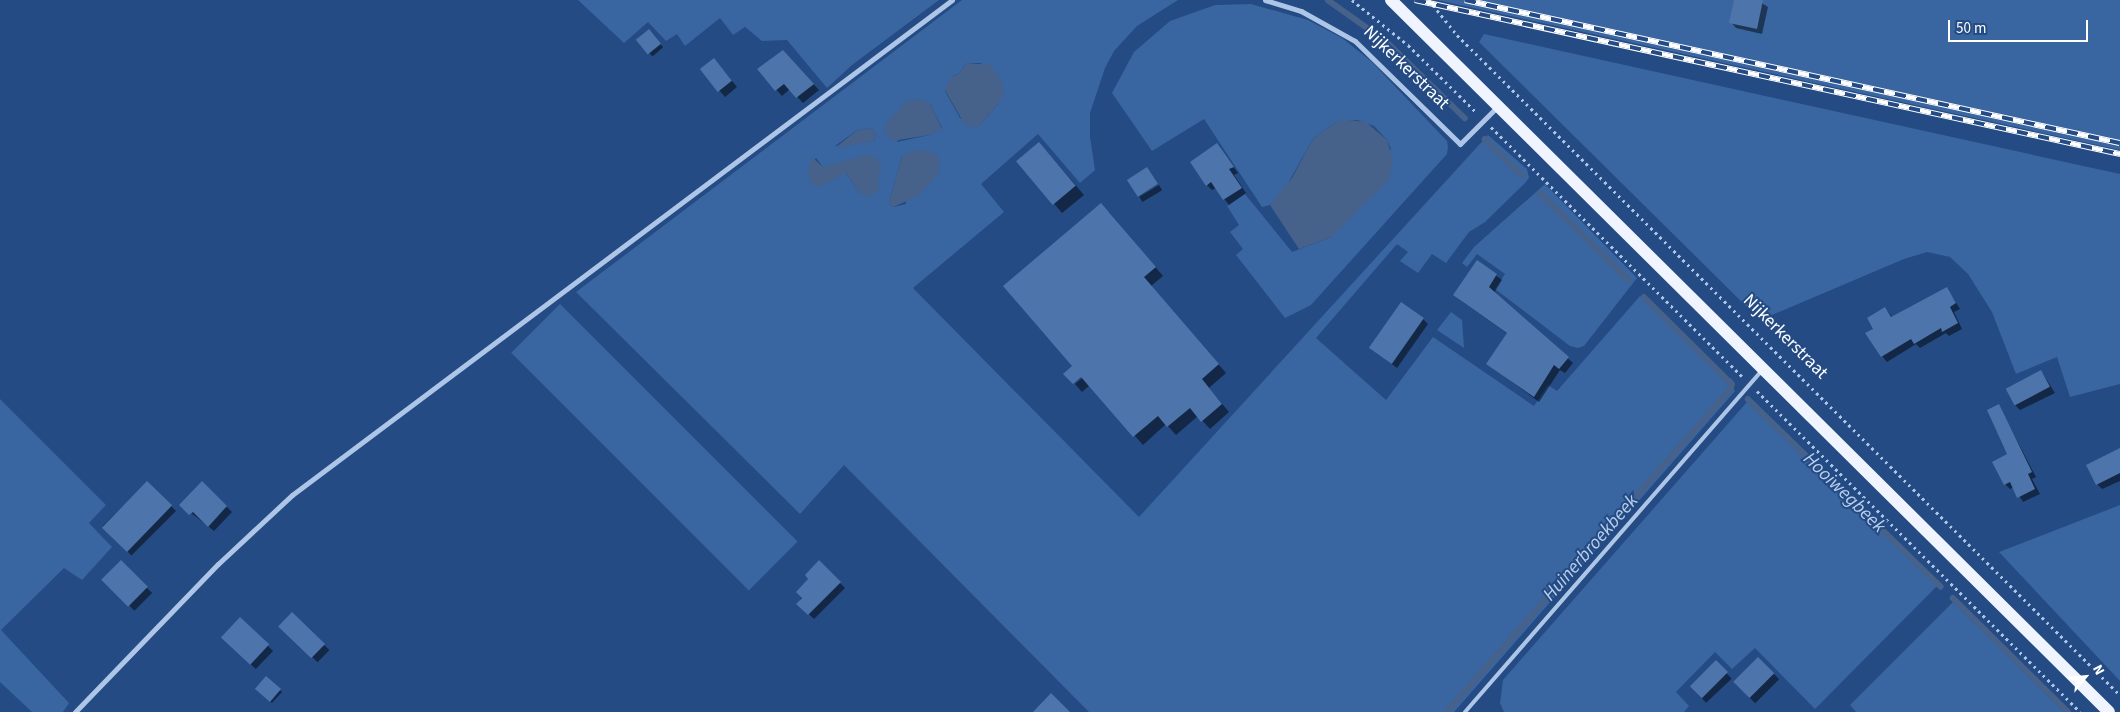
<!DOCTYPE html>
<style>
body{margin:0}
#map{position:relative;width:2120px;height:712px;overflow:hidden;background:#244b83;font-family:"Source Sans 3",sans-serif}
div>[style]{position:absolute}
[style*='--x']{left:calc(var(--x)*1px);top:calc(var(--y)*1px);width:calc(var(--w)*1px);rotate:calc(var(--a)*1deg)}
.green>*{inset:0;background:#3965a0;transform-origin:0 0}
.water>*{inset:0;background:#46628a}
.shadow>*{inset:0;background:#0007;transform-origin:0 0}
.stream>*{height:5.5px;margin:-2.75px;padding:0 2.75px;transform-origin:2.75px;border-radius:2.75px;background:#46628a}
.building>*{inset:0;background:#4d75ab;transform-origin:0 0}
.path>*{height:3px;margin-top:-1.5px;transform-origin:0;background:repeating-linear-gradient(90deg,#adc6e8 0 2.5px,transparent 0 6.5px)}
.lane>*{height:4px;margin:-2px;padding:0 2px;transform-origin:2px;border-radius:2px;background:#adc6e8}
.street>*{height:5px;margin:-2.5px;padding:0 2.5px;transform-origin:2.5px;border-radius:2.5px;background:#adc6e8}
.primary>*{height:12px;margin:-6px;padding:0 6px;transform-origin:6px;border-radius:6px;background:#eff4fe}
.rail>*{height:5.5px;margin-top:-2.75px;transform-origin:0;background:repeating-linear-gradient(90deg,#244b83 0 11px,#fff 0 22px);box-sizing:border-box;border-block:1px solid #fff}
span{translate:-50% -50%;white-space:nowrap;text-align:center;line-height:1.15;-webkit-text-stroke:4px #244b83;paint-order:stroke}
.street-label{font-size:18px;color:#fff}
.water-label{font-size:19px;color:#b9d0ef;font-style:italic}
.north{position:absolute;left:2060px;top:652px;width:50px;height:50px;-webkit-text-stroke:4px #244b83;paint-order:stroke;rotate:62deg;font-size:14px;font-weight:700;line-height:20px;text-align:center;color:#fff}
.north::after{content:'';display:block;margin:auto;width:18px;height:22px;background:#fff;clip-path:polygon(50% 0,100% 100%,50% 72%,0 100%)}
.scale{position:absolute;left:1948px;top:20px;width:140px;height:22px;box-sizing:border-box;border:2px solid #fff;border-top:0;padding-left:6px;font-size:15px;line-height:18px;white-space:nowrap;color:#fff;-webkit-text-stroke:4px #244b83;paint-order:stroke}
</style>
<div id="map">
<div class="green">
<i style="clip-path:polygon(578px 0,939px 0,852px 65px,827px 88px,787px 40px,762px 41px,745px 27px,733px 35px,720px 18px,685px 46px,677px 34px,666px 41px,648px 22px,624px 43px)"></i>
<i style="clip-path:polygon(evenodd,962px 0,1178px 0,1137px 26px,1114px 51px,1105px 68px,1090px 113px,1090px 137px,1095px 170px,1080px 183px,1038px 134px,981px 184px,1004px 212px,913px 288px,1139px 517px,1488px 135px,1527px 169px,1529px 178px,1525px 183px,1485px 222px,1469px 232px,1446px 263px,1432px 254px,1418px 273px,1400px 261px,1408px 252px,1397px 244px,1316px 338px,1386px 400px,1433px 337px,1534px 406px,1548px 385px,1557px 391px,1640px 296px,1735px 391px,1454px 712px,1089px 712px,844px 465px,800px 514px,576px 292px,962px 0,967px 63px,981px 63px,998px 104px,980px 125px,960px 118px,945px 91px,953px 76px,958px 74px,967px 63px,962px 0,913px 100px,930px 104px,942px 128px,929px 135px,897px 142px,913px 100px,962px 0,870px 128px,876px 133px,874px 141px,835px 146px,856px 131px,870px 128px,962px 0,902px 156px,906px 204px,893px 207px,889px 203px,902px 156px,962px 0,816px 158px,823px 167px,878px 176px,860px 193px,846px 173px,808px 170px,816px 158px)"></i>
<i style="clip-path:polygon(1437px 0,2120px 0,2120px 150px)"></i>
<i style="clip-path:polygon(1251px 4px,1308px 20px,1342px 38px,1371px 61px,1447px 141px,1448px 147px,1447px 154px,1311px 305px,1285px 318px,1236px 255px,1243px 249px,1230px 232px,1239px 225px,1227px 206px,1245px 194px,1292px 252px,1331px 237px,1391px 149px,1387px 140px,1374px 126px,1357px 120px,1336px 122px,1313px 139px,1286px 187px,1270px 205px,1262px 207px,1204px 119px,1152px 151px,1112px 93px,1134px 52px,1170px 21px,1215px 5px)"></i>
<i style="clip-path:polygon(1484px 34px,2120px 174px,2120px 384px,2070px 397px,2057px 357px,2016px 374px,1992px 312px,1968px 274px,1950px 257px,1927px 252px,1904px 259px,1760px 320px,1479px 42px)"></i>
<i style="clip-path:polygon(1545px 184px,1637px 278px,1584px 346px,1578px 348px,1570px 346px,1495px 289px,1505px 274px,1477px 254px,1467px 267px,1462px 263px,1474px 247px)"></i>
<i style="left:560px;top:304px;width:336px;height:69px;rotate:45deg"></i>
<i style="clip-path:polygon(1451px 312px,1462px 320px,1464px 348px,1437px 330px)"></i>
<i style="clip-path:polygon(0 399px,106px 505px,89px 523px,112px 547px,82px 580px,64px 568px,1px 630px,69px 703px,63px 712px,32px 712px,0 682px)"></i>
<i style="clip-path:polygon(1747px 402px,1937px 586px,1815px 709px,1755px 648px,1732px 669px,1715px 652px,1676px 692px,1689px 706px,1684px 712px,1504px 712px,1500px 703px,1503px 680px)"></i>
<i style="clip-path:polygon(2120px 505px,2120px 681px,1999px 552px)"></i>
<i style="clip-path:polygon(1953px 602px,2064px 712px,1856px 712px,1850px 705px)"></i>
</div>
<div class="water">
<i style="clip-path:polygon(967px 63px,991px 65px,1001px 80px,1004px 93px,998px 104px,980px 125px,974px 127px,965px 125px,945px 90px,950px 78px,958px 74px)"></i>
<i style="clip-path:polygon(920px 99px,930px 104px,942px 129px,929px 135px,892px 141px,885px 132px,888px 121px,906px 102px)"></i>
<i style="clip-path:polygon(1347px 120px,1366px 122px,1387px 140px,1393px 160px,1389px 180px,1331px 237px,1299px 249px,1270px 205px,1292px 178px,1313px 139px,1336px 122px)"></i>
<i style="clip-path:polygon(870px 128px,876px 133px,874px 141px,835px 148px,856px 131px)"></i>
<i style="clip-path:polygon(917px 149px,936px 154px,940px 160px,938px 174px,918px 196px,893px 207px,889px 203px,902px 156px)"></i>
<i style="clip-path:polygon(866px 155px,875px 157px,882px 165px,878px 176px,879px 189px,870px 197px,860px 193px,846px 173px,819px 187px,810px 182px,808px 170px,812px 157px,823px 167px)"></i>
</div>
<div class="shadow">
<i style="clip-path:polygon(1735px 0,1757px 0,1768px 7px,1762px 34px,1736px 28px,1731px 22px)"></i>
<i style="left:648px;top:30px;width:23px;height:14px;rotate:49deg"></i>
<i style="clip-path:polygon(788px 57px,819px 90px,803px 103px,790px 89px,782px 96px,759px 70px)"></i>
<i style="clip-path:polygon(719px 65px,737px 87px,725px 97px,702px 70px)"></i>
<i style="clip-path:polygon(1217px 145px,1238px 173px,1234px 175px,1246px 193px,1229px 205px,1216px 188px,1212px 190px,1207px 185px)"></i>
<i style="clip-path:polygon(1047px 152px,1084px 195px,1062px 213px,1018px 161px)"></i>
<i style="left:1159px;top:185px;width:6px;height:23px;rotate:59deg"></i>
<i style="clip-path:polygon(1109px 212px,1163px 276px,1151px 286px,1226px 373px,1209px 388px,1229px 412px,1210px 429px,1198px 416px,1176px 435px,1166px 424px,1143px 445px,1090px 385px,1082px 392px,1075px 384px,1087px 374px,1074px 366px)"></i>
<i style="clip-path:polygon(1478px 262px,1502px 280px,1494px 293px,1573px 363px,1565px 373px,1560px 370px,1539px 402px,1488px 364px,1508px 334px,1460px 300px)"></i>
<i style="clip-path:polygon(1947px 288px,1960px 309px,1954px 312px,1962px 329px,1949px 336px,1946px 333px,1920px 348px,1916px 344px,1887px 362px,1882px 356px,1875px 329px,1885px 308px,1892px 317px)"></i>
<i style="clip-path:polygon(1423px 319px,1428px 324px,1397px 368px,1370px 347px)"></i>
<i style="clip-path:polygon(2041px 371px,2055px 393px,2020px 410px,2014px 404px)"></i>
<i style="clip-path:polygon(1999px 406px,2036px 477px,2032px 479px,2040px 494px,2023px 502px,2014px 487px,2010px 489px,2005px 484px,2009px 455px)"></i>
<i style="clip-path:polygon(2120px 449px,2120px 481px,2102px 489px,2097px 484px)"></i>
<i style="left:147px;top:482px;width:41px;height:63px;rotate:45deg"></i>
<i style="clip-path:polygon(202px 483px,232px 512px,214px 531px,181px 505px)"></i>
<i style="left:121px;top:562px;width:44px;height:25px;rotate:45deg"></i>
<i style="clip-path:polygon(819px 562px,845px 588px,814px 619px,798px 604px)"></i>
<i style="left:292px;top:614px;width:52px;height:17px;rotate:44deg"></i>
<i style="left:240px;top:619px;width:46px;height:25px;rotate:44deg"></i>
<i style="left:1758px;top:658px;width:30px;height:34px;rotate:45deg"></i>
<i style="left:1716px;top:662px;width:23px;height:35px;rotate:47deg"></i>
<i style="left:266px;top:677px;width:22px;height:15px;rotate:43deg"></i>
</div>
<div class="stream">
<i style="--x:1328;--y:0;--w:72;--a:35.4"></i>
<i style="--x:1387;--y:42;--w:109;--a:44.3"></i>
<i style="--x:1485;--y:139;--w:52;--a:44.2"></i>
<i style="--x:1540;--y:193;--w:124;--a:44.3"></i>
<i style="--x:1644;--y:297;--w:124;--a:44.7"></i>
<i style="--x:1748;--y:399;--w:269;--a:44.2"></i>
<i style="--x:1953;--y:598;--w:162;--a:44.7"></i>
<i style="--x:1447;--y:712;--w:430;--a:-48.7"></i>
<i style="--x:1731;--y:389;--w:7;--a:-98"></i>
</div>
<div class="building">
<i style="clip-path:polygon(1734px 0,1763px 0,1757px 29px,1729px 23px)"></i>
<i style="left:649px;top:29px;width:19px;height:17px;rotate:51deg"></i>
<i style="clip-path:polygon(783px 50px,814px 84px,796px 98px,784px 84px,775px 91px,757px 69px)"></i>
<i style="left:714px;top:58px;width:29px;height:18px;rotate:52deg"></i>
<i style="left:1039px;top:142px;width:57px;height:30px;rotate:50deg"></i>
<i style="clip-path:polygon(1217px 143px,1234px 167px,1229px 169px,1242px 188px,1223px 200px,1211px 182px,1206px 186px,1190px 162px)"></i>
<i style="left:1147px;top:167px;width:20px;height:24px;rotate:57deg"></i>
<i style="clip-path:polygon(1101px 203px,1156px 267px,1144px 277px,1219px 364px,1202px 379px,1222px 404px,1201px 422px,1190px 408px,1167px 427px,1158px 416px,1133px 437px,1081px 377px,1073px 384px,1063px 374px,1072px 366px,1003px 286px)"></i>
<i style="clip-path:polygon(1477px 260px,1497px 274px,1489px 287px,1569px 357px,1559px 369px,1554px 365px,1534px 397px,1486px 364px,1507px 333px,1453px 295px)"></i>
<i style="clip-path:polygon(1947px 287px,1956px 303px,1950px 307px,1958px 323px,1942px 332px,1941px 328px,1914px 344px,1911px 339px,1881px 357px,1865px 333px,1873px 329px,1867px 318px,1885px 307px,1891px 317px)"></i>
<i style="left:1401px;top:302px;width:28px;height:56px;rotate:35deg"></i>
<i style="left:2041px;top:370px;width:19px;height:40px;rotate:62deg"></i>
<i style="clip-path:polygon(1999px 404px,2032px 472px,2028px 474px,2035px 489px,2017px 498px,2010px 482px,2004px 485px,1992px 462px,2007px 454px,1987px 410px)"></i>
<i style="clip-path:polygon(2120px 448px,2120px 473px,2096px 485px,2086px 465px)"></i>
<i style="left:147px;top:481px;width:35px;height:65px;rotate:44deg"></i>
<i style="clip-path:polygon(202px 481px,227px 506px,208px 527px,193px 512px,189px 515px,179px 505px)"></i>
<i style="left:121px;top:560px;width:38px;height:28px;rotate:45deg"></i>
<i style="clip-path:polygon(819px 560px,841px 582px,808px 615px,796px 604px,802px 598px,796px 592px,808px 579px,805px 575px)"></i>
<i style="left:292px;top:612px;width:46px;height:20px;rotate:44deg"></i>
<i style="left:240px;top:617px;width:40px;height:28px;rotate:43deg"></i>
<i style="left:1758px;top:657px;width:23px;height:35px;rotate:45deg"></i>
<i style="left:1716px;top:660px;width:17px;height:37px;rotate:45deg"></i>
<i style="left:266px;top:676px;width:20px;height:17px;rotate:41deg"></i>
<i style="clip-path:polygon(1051px 693px,1070px 712px,1033px 712px)"></i>
</div>
<div class="path">
<i style="--x:1352;--y:0;--w:72;--a:38.8"></i>
<i style="--x:1408;--y:45;--w:95;--a:44.6"></i>
<i style="--x:1429;--y:0;--w:45;--a:51.3"></i>
<i style="--x:1457;--y:35;--w:936;--a:44.87"></i>
<i style="--x:1491;--y:127;--w:354;--a:44.8"></i>
<i style="--x:1757;--y:391;--w:455;--a:44.8"></i>
</div>
<div class="lane">
<i style="--x:1465;--y:712;--w:452;--a:-49"></i>
</div>
<div class="street">
<i style="--x:1265;--y:0;--w:38;--a:17"></i>
<i style="--x:1301;--y:11;--w:62;--a:29.1"></i>
<i style="--x:1355;--y:41;--w:147;--a:44.4"></i>
<i style="--x:1460;--y:144;--w:52;--a:-45"></i>
<i style="--x:75;--y:712;--w:206;--a:-46"></i>
<i style="--x:218;--y:564;--w:101;--a:-43"></i>
<i style="--x:292;--y:495;--w:825;--a:-36.87"></i>
</div>
<div class="primary">
<i style="--x:1391;--y:0;--w:1011;--a:44.76"></i>
</div>
<div class="rail">
<i style="--x:1415;--y:0;--w:722;--a:12.32"></i>
<i style="--x:1465;--y:0;--w:670;--a:12.32"></i>
</div>
<div class="street-label">
<span style="left:1406px;top:68px;rotate:44deg">Nijkerkerstraat</span>
<span style="left:1785px;top:337px;rotate:45deg">Nijkerkerstraat</span>
</div>
<div class="water-label">
<span style="left:1844px;top:493px;rotate:44deg">Hooiwegbeek</span>
<span style="left:1591px;top:548px;rotate:-49deg">Huinerbroekbeek</span>
</div>
<div class="north">N</div>
<div class="scale">50 m</div>
</div>
